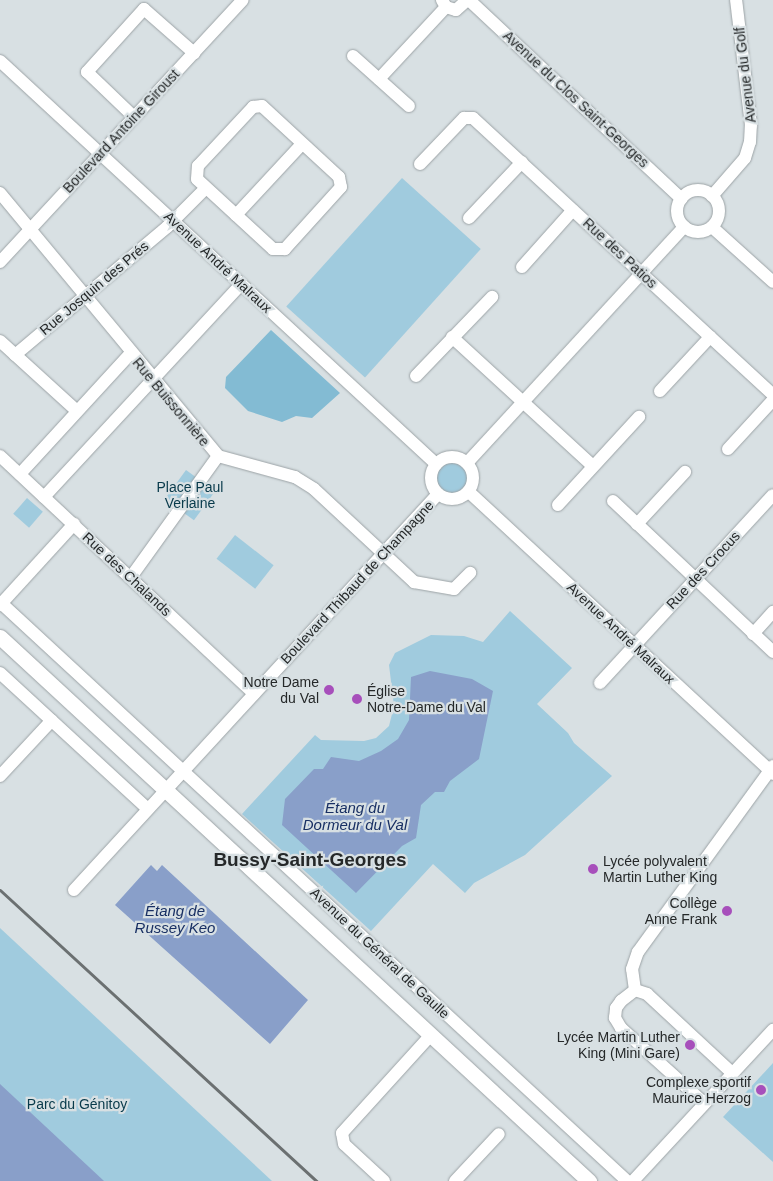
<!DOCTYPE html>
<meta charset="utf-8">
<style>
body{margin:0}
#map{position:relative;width:773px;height:1181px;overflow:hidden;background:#d8e0e3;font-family:Helvetica,sans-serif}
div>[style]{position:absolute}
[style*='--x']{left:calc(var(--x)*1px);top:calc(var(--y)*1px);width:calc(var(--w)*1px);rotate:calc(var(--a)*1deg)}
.green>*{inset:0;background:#a0cbde;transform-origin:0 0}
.round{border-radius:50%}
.forest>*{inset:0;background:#83bbd3}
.water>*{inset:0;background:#899fc9}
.roads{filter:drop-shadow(0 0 1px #9ca3a6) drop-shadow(0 0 1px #9ca3a6)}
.minor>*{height:12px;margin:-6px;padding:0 6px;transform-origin:6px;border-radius:6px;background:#fff}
.minor>.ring{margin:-6px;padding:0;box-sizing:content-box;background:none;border:12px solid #fff;border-radius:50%}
.major>*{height:15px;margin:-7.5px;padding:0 7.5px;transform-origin:7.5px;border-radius:7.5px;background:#fff}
.rail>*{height:3px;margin:-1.5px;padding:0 1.5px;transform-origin:1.5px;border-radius:1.5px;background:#6b7071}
.dots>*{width:14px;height:14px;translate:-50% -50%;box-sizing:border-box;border:2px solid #d8e0e3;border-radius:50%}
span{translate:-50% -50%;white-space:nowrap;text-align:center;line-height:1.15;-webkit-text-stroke:4.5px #d8e0e3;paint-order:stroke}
.street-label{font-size:14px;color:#252829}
.park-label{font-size:14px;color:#083a4b}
.poi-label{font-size:14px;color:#252829}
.right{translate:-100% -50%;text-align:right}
.left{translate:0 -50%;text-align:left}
.water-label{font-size:15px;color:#182f63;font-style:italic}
.district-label{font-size:19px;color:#252829;font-weight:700}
</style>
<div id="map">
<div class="green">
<i style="left:402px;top:178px;width:106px;height:173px;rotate:42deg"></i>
<i class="round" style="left:437px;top:463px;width:30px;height:30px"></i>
<i style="left:186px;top:470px;width:36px;height:36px;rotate:36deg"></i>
<i style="left:27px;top:498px;width:21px;height:21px;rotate:41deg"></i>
<i style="left:235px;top:535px;width:49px;height:30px;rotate:38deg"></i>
<i style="clip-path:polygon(510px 611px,572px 668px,537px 704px,568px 733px,574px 743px,612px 776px,525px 855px,474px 883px,465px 893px,433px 864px,371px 931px,242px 814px,315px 735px,321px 740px,364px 741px,376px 738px,389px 726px,394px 706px,389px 665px,395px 653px,431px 635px,464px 636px,483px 642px)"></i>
<i style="clip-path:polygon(0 928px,272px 1181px,0 1181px)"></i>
<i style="clip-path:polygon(773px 1063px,773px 1162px,723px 1117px)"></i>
</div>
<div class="forest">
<i style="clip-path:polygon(271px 330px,340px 393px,312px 418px,296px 416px,282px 422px,248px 411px,225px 388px,226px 377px)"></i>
</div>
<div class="water">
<i style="clip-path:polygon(430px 671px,472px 679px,493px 691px,479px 759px,450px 781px,444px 792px,435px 792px,421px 805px,416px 838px,402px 846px,356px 893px,282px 825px,285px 799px,314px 769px,323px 769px,331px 757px,359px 761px,381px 751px,398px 739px,409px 720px,411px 677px)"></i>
<i style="clip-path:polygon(151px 865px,157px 871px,162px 865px,308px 1000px,270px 1044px,115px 905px)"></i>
<i style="clip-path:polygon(0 1084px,104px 1181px,0 1181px)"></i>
</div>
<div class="roads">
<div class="minor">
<i style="--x:442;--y:0;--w:8;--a:60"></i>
<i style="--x:446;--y:7;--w:10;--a:17"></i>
<i style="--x:456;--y:10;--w:15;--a:-42"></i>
<i style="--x:469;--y:0;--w:291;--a:43.1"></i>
<i style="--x:353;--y:56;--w:75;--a:41.8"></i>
<i style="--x:0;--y:61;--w:594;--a:42.75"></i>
<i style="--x:379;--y:79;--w:98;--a:-47.1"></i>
<i style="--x:262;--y:106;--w:105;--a:42.7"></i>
<i style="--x:339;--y:177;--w:10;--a:79"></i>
<i style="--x:341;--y:187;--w:84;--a:132.1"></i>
<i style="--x:285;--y:249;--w:12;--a:180"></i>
<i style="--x:273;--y:249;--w:103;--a:-137.4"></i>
<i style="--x:197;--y:179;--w:13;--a:-86"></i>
<i style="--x:198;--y:166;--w:81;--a:-47"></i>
<i style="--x:253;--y:107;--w:9;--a:-6"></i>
<i style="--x:134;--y:117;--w:65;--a:-136.2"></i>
<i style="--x:87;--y:72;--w:85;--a:-47.9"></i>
<i style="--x:144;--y:9;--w:67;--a:41.3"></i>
<i style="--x:420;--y:164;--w:64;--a:-46.3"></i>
<i style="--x:464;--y:118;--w:9;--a:0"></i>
<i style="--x:473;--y:118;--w:408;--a:42.7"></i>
<i class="ring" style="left:677px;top:190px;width:30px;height:30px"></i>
<i style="--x:0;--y:193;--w:342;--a:50.3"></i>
<i style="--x:218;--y:456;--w:80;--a:15.3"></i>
<i style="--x:295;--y:477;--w:22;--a:32"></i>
<i style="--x:314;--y:489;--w:137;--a:42.9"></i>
<i style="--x:414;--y:582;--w:41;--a:9.9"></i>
<i style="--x:454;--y:589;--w:23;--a:-45"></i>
<i style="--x:712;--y:196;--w:50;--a:-49"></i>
<i style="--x:745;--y:158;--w:17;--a:-73"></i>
<i style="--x:750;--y:142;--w:17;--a:-87"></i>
<i style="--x:751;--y:125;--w:126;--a:-96.8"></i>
<i style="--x:236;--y:215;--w:97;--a:-47.1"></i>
<i style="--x:469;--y:218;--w:77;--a:-46.6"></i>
<i style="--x:712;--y:227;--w:82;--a:42"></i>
<i style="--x:0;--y:262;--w:357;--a:-47.2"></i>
<i style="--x:522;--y:267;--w:76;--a:-48.2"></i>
<i style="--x:452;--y:337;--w:191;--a:42.5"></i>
<i style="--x:0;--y:341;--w:104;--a:42.3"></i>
<i style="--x:15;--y:355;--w:199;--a:-40.1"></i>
<i style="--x:167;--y:227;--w:55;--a:-45"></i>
<i style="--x:416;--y:376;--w:110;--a:-46.1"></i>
<i style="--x:660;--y:391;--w:74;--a:-47.2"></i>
<i style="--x:728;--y:449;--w:67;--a:-47.4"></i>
<i style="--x:0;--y:456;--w:348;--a:43.1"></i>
<i class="ring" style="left:431px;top:457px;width:30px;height:30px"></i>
<i style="--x:467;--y:463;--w:321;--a:-47.4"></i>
<i style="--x:20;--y:474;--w:163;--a:-47.5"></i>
<i style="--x:469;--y:492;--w:415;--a:42.8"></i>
<i style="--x:44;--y:497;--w:290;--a:-47.2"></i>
<i style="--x:613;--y:501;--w:220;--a:43.3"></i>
<i style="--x:558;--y:505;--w:120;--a:-47.4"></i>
<i style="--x:637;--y:524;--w:71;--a:-47.3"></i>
<i style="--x:131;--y:577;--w:149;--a:-54.3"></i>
<i style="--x:0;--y:602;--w:853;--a:42.72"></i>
<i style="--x:0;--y:605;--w:110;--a:-47.6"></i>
<i style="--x:753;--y:634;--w:30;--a:-48"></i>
<i style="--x:0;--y:673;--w:201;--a:42.6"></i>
<i style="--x:600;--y:683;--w:255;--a:-47.4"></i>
<i style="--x:0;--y:776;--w:76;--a:-47.1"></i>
<i style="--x:74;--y:890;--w:538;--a:-47.41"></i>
<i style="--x:635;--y:990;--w:21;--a:-98"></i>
<i style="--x:632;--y:969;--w:18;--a:-71"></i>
<i style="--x:638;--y:952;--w:230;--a:-54"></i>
<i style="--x:704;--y:1103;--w:112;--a:-137.9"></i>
<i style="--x:621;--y:1028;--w:12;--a:-121"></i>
<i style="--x:615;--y:1018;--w:10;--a:-84"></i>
<i style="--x:616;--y:1008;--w:9;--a:-54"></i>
<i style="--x:621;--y:1001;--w:18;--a:-38"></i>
<i style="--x:635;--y:990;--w:13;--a:18"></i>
<i style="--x:647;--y:994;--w:116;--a:42.9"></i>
<i style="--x:384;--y:1181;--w:54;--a:-137.2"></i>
<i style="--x:344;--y:1144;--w:11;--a:-100"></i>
<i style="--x:342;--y:1133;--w:132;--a:-47.8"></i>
<i style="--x:455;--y:1181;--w:64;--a:-46.9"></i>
<i style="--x:633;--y:1181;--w:206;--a:-47.2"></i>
</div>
<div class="major">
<i style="--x:0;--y:637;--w:802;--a:42.73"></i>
</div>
</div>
<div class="rail">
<i style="--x:0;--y:890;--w:430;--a:42.6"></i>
</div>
<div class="dots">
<i style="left:329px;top:690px;background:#a74fbb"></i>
<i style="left:357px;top:699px;background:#a74fbb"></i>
<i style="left:593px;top:869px;background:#a74fbb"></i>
<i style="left:727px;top:911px;background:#a74fbb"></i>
<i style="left:690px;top:1045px;background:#a74fbb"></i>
<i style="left:761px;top:1090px;background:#a74fbb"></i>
</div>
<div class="street-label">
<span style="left:745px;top:75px;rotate:-97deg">Avenue du Golf</span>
<span style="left:576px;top:99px;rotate:43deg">Avenue du Clos Saint-Georges</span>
<span style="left:121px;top:131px;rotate:-47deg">Boulevard Antoine Giroust</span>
<span style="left:620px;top:253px;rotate:43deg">Rue des Patios</span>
<span style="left:218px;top:262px;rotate:43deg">Avenue André Malraux</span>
<span style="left:94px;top:288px;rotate:-40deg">Rue Josquin des Prés</span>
<span style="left:171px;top:402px;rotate:50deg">Rue Buissonnière</span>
<span style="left:703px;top:570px;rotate:-47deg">Rue des Crocus</span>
<span style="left:127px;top:574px;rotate:43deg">Rue des Chalands</span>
<span style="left:357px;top:582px;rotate:-47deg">Boulevard Thibaud de Champagne</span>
<span style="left:621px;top:633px;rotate:43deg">Avenue André Malraux</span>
<span style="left:380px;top:953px;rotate:43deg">Avenue du Général de Gaulle</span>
</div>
<div class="park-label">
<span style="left:190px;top:495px">Place Paul<br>Verlaine</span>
<span style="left:77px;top:1104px">Parc du Génitoy</span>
</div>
<div class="poi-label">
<span class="right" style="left:319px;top:690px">Notre Dame<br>du Val</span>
<span class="left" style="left:367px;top:699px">Église<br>Notre-Dame du Val</span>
<span class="left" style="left:603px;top:869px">Lycée polyvalent<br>Martin Luther King</span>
<span class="right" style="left:717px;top:911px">Collège<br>Anne Frank</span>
<span class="right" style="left:680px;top:1045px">Lycée Martin Luther<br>King (Mini Gare)</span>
<span class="right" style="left:751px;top:1090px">Complexe sportif<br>Maurice Herzog</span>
</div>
<div class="water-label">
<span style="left:355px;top:816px">Étang du<br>Dormeur du Val</span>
<span style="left:175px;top:919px">Étang de<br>Russey Keo</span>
</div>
<div class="district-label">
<span style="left:310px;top:860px">Bussy-Saint-Georges</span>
</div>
</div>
